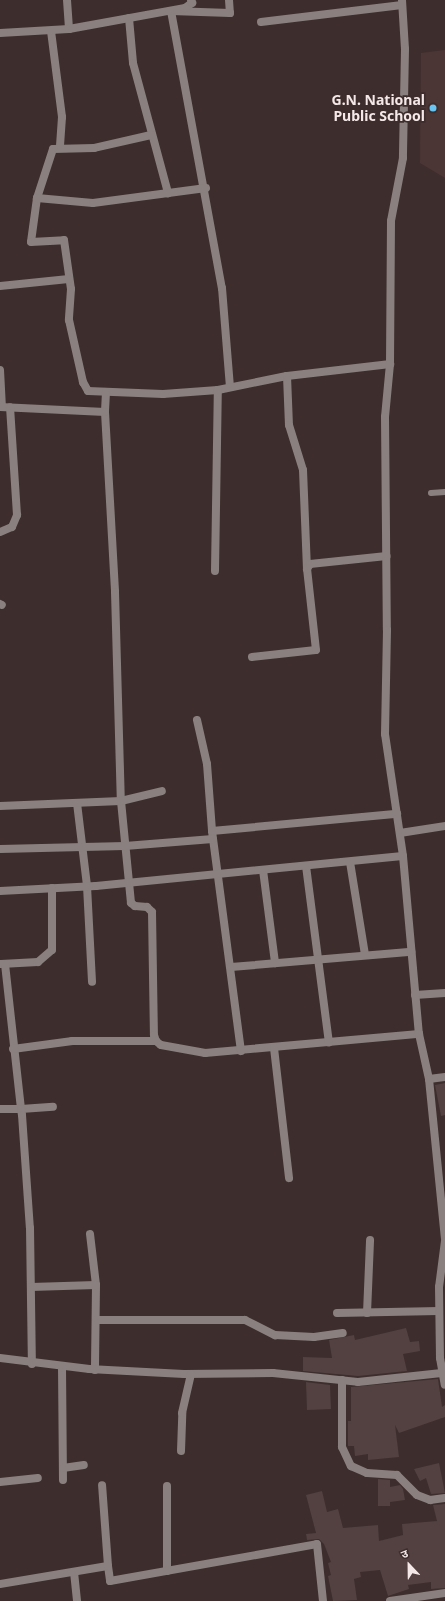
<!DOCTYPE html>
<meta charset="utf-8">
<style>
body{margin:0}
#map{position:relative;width:445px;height:1601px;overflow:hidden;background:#3d2d2c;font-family:"Noto Sans","Noto Sans Devanagari",sans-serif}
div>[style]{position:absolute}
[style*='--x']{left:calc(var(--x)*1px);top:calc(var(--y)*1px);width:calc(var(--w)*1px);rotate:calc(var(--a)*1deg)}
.built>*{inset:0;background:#4c3635}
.building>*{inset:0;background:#524140}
.service>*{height:6px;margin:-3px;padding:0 3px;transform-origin:3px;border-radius:3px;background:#89807f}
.minor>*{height:8px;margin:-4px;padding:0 4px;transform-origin:4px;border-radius:4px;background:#89807f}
.tertiary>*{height:8px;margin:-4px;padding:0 4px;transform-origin:4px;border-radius:4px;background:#89807f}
.dots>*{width:11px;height:11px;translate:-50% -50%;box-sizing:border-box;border:2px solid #3d2d2c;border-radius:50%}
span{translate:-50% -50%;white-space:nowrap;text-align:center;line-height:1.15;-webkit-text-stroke:3.5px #3d2d2c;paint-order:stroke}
.poi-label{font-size:14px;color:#f4e8e8;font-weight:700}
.right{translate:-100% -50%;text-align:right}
.north{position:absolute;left:389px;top:1545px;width:40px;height:40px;-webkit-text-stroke:3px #3d2d2c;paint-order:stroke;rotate:338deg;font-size:11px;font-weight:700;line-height:16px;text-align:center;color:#f4e8e8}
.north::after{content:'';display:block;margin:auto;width:14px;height:18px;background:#f4e8e8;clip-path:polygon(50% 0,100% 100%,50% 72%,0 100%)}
</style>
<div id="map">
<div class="built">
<i style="clip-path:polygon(445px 50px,445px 178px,420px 163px,421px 53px)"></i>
</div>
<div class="building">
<i style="clip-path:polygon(445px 1083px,445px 1115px,441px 1116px,435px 1085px)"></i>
<i style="clip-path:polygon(406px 1328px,410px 1342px,419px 1341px,420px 1351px,403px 1354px,407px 1371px,358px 1376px,303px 1371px,303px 1357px,332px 1358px,329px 1340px,354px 1335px,355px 1340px)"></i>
<i style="clip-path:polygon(438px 1379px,442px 1407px,445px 1405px,445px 1417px,399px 1433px,395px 1425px,399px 1457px,368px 1460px,368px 1454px,355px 1456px,354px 1446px,348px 1446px,348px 1421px,351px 1421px,351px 1387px)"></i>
<i style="clip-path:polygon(306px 1382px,330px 1385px,331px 1409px,307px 1410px)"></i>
<i style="clip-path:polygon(439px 1463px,445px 1493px,431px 1494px,426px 1478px,420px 1481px,414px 1469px)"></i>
<i style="clip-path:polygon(378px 1479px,390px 1480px,390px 1487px,400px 1485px,403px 1489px,405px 1500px,390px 1502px,390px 1506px,378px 1506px)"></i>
<i style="clip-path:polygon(322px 1491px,327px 1512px,338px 1509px,343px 1528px,378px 1525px,379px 1541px,403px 1535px,402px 1524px,437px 1521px,433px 1505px,445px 1504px,445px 1588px,431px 1589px,431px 1582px,408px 1585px,409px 1589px,388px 1596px,380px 1570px,360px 1572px,361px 1577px,354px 1579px,357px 1600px,333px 1601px,328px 1576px,331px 1575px,328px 1563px,331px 1562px,324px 1544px,319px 1539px,307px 1540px,306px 1534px,316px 1533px,306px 1495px)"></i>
</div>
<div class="service">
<i style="--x:431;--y:493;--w:14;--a:-4"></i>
</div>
<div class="minor">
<i style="--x:67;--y:0;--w:29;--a:86"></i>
<i style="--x:229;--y:0;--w:13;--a:86"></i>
<i style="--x:230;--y:13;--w:59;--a:-178.1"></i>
<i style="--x:171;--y:11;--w:282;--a:79.6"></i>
<i style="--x:222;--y:288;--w:99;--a:85.4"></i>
<i style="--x:129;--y:18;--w:45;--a:84.9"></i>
<i style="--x:133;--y:63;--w:135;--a:74.9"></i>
<i style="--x:261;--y:22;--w:142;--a:-6.9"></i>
<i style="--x:51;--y:31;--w:87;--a:82.7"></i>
<i style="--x:62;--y:117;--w:30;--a:94"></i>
<i style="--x:0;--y:33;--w:69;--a:-3.3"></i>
<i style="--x:69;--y:29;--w:118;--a:-10.3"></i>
<i style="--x:185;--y:8;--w:9;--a:-36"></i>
<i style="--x:192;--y:3;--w:3;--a:-108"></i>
<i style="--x:151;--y:135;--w:58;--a:167.2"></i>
<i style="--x:94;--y:148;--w:41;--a:178.6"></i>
<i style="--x:53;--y:149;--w:52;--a:108.1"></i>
<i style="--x:37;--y:198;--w:44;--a:97.8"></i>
<i style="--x:31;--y:242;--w:33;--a:-3"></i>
<i style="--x:64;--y:240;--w:49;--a:81.9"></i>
<i style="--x:71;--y:289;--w:31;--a:94"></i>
<i style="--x:69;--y:320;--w:64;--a:77.3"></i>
<i style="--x:83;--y:382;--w:10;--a:61"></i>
<i style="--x:88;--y:391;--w:75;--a:2.3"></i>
<i style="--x:163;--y:394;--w:55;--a:-4.2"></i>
<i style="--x:218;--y:390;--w:70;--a:-11.5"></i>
<i style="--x:287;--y:376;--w:104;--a:-6.6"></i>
<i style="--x:37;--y:198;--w:56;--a:5.1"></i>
<i style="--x:93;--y:203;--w:114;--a:-7.6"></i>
<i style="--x:0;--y:286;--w:69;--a:-5.8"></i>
<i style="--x:0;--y:370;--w:37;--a:87"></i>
<i style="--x:287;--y:376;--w:49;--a:87.7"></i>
<i style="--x:289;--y:425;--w:47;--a:72.7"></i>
<i style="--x:303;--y:470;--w:99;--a:87.7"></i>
<i style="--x:106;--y:392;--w:20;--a:93"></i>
<i style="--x:105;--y:412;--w:180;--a:86.8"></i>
<i style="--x:115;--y:592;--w:209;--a:88.4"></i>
<i style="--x:121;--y:801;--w:102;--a:84.4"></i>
<i style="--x:131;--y:903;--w:5;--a:37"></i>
<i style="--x:135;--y:906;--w:12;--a:5"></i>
<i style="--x:147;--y:907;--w:7;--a:45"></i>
<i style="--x:152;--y:912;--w:123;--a:89.1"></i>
<i style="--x:154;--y:1035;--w:6;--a:72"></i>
<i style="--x:156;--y:1041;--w:6;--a:39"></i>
<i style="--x:161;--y:1045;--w:45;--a:10.3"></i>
<i style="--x:205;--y:1053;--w:215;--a:-5.1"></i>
<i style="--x:0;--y:407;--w:105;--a:2.7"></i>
<i style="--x:0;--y:532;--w:13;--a:-23"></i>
<i style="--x:12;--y:527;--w:13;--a:-67"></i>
<i style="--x:17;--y:515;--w:108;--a:-93.7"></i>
<i style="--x:215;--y:571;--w:181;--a:-89.1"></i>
<i style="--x:0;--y:604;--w:2;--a:27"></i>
<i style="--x:252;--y:657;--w:64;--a:-6.2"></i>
<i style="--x:316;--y:650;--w:81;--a:-96.3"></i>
<i style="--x:307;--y:569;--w:6;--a:-59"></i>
<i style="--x:310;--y:564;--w:77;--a:-5.9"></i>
<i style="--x:197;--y:720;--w:45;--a:77.2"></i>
<i style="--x:207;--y:764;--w:67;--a:85.7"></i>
<i style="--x:212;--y:831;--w:222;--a:82.5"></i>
<i style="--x:77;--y:803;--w:84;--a:83.1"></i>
<i style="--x:87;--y:886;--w:96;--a:87"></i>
<i style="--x:0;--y:806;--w:121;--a:-2.4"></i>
<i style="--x:121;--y:801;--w:42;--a:-13.7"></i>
<i style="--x:212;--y:831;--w:186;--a:-5.3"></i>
<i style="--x:0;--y:849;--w:125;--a:-1.4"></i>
<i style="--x:125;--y:846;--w:88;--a:-4.5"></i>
<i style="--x:350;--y:862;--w:94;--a:80.8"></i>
<i style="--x:306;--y:866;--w:178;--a:82.6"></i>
<i style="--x:263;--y:870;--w:94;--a:82.6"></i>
<i style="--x:0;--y:891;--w:96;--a:-3"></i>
<i style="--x:96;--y:886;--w:308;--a:-5.6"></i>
<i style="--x:1;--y:964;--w:37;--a:-3"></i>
<i style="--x:38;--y:962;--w:18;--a:-41"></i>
<i style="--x:52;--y:950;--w:62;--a:-90"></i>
<i style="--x:5;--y:964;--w:146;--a:83.7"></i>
<i style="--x:21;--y:1109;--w:32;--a:-4"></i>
<i style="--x:231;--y:967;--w:181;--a:-4.8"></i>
<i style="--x:415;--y:995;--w:30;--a:-4"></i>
<i style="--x:274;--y:1048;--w:131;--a:83.4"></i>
<i style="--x:13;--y:1049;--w:60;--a:-7.7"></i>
<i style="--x:72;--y:1041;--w:84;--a:0"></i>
<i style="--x:429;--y:1079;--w:16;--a:-7"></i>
<i style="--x:0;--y:1109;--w:21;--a:0"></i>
<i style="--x:21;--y:1109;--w:6;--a:81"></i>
<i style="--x:22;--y:1115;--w:113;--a:86"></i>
<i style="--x:30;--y:1228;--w:136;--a:89.2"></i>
<i style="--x:90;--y:1234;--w:51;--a:83.3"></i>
<i style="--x:96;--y:1285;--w:85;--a:90.7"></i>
<i style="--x:31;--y:1287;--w:65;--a:-1.8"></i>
<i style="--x:337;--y:1313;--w:102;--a:-1.1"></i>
<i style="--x:367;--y:1313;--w:73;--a:-87.6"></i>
<i style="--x:96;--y:1320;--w:149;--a:0"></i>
<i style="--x:245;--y:1320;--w:34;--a:27"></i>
<i style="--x:275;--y:1335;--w:39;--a:3"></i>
<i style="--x:314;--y:1337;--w:29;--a:-8"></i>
<i style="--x:0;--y:1358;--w:90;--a:7"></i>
<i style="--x:89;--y:1369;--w:95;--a:3"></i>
<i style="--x:184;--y:1374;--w:89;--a:-0.6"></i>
<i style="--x:273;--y:1373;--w:85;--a:6"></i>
<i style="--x:358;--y:1382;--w:84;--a:-6.1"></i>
<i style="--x:62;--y:1367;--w:113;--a:89.5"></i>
<i style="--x:342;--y:1380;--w:67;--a:90"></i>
<i style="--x:342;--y:1447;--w:21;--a:65"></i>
<i style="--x:351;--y:1466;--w:17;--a:24"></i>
<i style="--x:367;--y:1473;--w:30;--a:4"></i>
<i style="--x:397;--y:1475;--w:28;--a:45"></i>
<i style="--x:417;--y:1495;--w:14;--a:21"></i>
<i style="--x:430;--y:1500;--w:15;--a:-8"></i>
<i style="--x:181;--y:1451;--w:38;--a:-88"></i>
<i style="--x:182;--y:1413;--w:40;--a:-77"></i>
<i style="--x:63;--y:1468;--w:21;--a:-8"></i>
<i style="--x:0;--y:1482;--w:38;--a:-6"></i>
<i style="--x:167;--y:1486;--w:85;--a:90"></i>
<i style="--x:108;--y:1566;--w:15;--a:82"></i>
<i style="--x:110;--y:1581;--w:210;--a:-10.1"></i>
<i style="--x:317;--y:1544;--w:57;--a:84"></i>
<i style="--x:74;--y:1572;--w:29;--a:84"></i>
<i style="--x:0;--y:1584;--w:109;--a:-9.5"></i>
<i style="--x:108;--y:1566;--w:81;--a:-94.2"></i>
<i style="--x:390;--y:1601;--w:56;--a:-8.3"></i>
</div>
<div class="tertiary">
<i style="--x:402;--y:0;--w:49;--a:86.5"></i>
<i style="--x:405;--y:49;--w:109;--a:91.1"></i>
<i style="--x:403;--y:158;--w:64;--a:100.8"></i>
<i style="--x:391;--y:221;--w:143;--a:90.4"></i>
<i style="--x:390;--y:364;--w:53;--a:95.4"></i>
<i style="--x:385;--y:417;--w:213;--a:89.5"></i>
<i style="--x:387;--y:630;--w:104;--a:91.1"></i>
<i style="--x:385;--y:734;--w:123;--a:81.6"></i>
<i style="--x:403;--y:856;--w:179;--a:84.9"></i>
<i style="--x:419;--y:1034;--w:46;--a:77.5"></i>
<i style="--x:429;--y:1079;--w:160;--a:84.3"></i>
<i style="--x:400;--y:833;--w:46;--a:-8.8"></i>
<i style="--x:445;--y:1241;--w:46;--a:97.4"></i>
<i style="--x:439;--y:1287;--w:71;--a:89.2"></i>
<i style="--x:440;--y:1358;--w:27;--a:80"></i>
</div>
<div class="dots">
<i style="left:433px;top:108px;background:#69c4f1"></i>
</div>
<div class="poi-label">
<span class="right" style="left:425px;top:108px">G.N. National<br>Public School</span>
</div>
<div class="north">उ</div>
</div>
